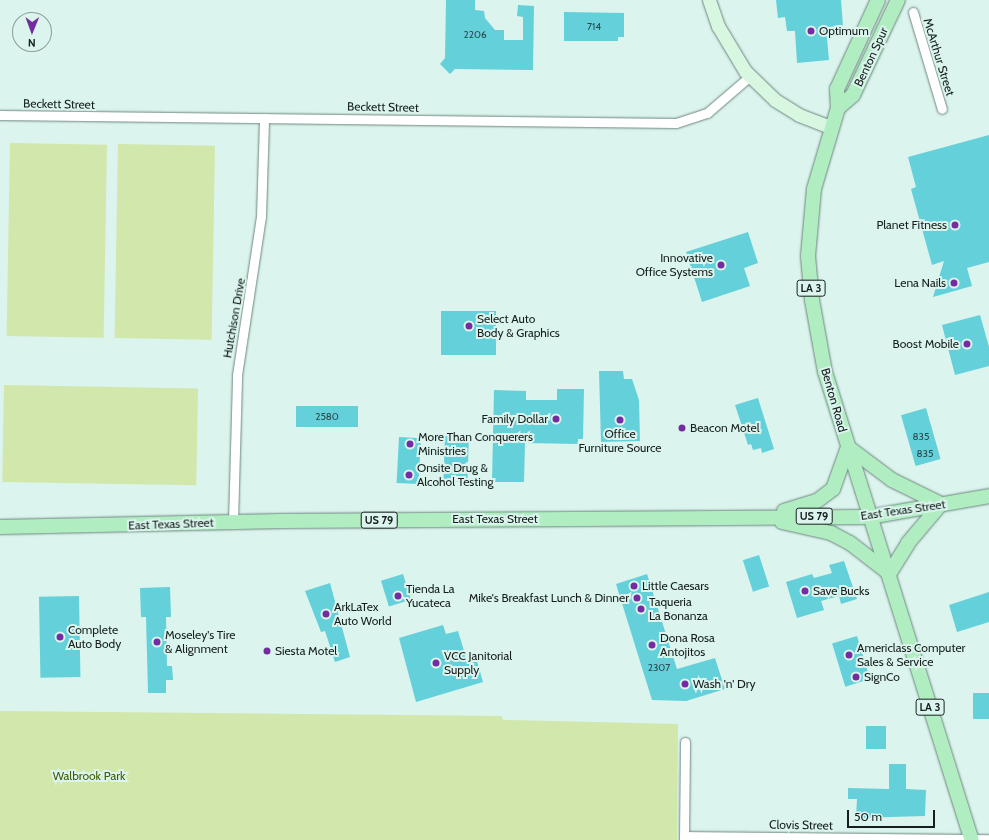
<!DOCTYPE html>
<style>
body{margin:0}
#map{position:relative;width:989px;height:840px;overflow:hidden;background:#dbf4ed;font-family:Cabin,sans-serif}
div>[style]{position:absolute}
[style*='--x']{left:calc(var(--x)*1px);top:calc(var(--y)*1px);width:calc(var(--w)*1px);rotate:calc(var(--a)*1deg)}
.green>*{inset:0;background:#d1e7ac;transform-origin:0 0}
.building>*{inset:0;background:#64d0da;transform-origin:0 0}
.roads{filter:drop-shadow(0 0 1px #6f8680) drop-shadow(0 0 1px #6f8680)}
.minor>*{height:9px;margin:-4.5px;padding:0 4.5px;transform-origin:4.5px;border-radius:4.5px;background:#fff}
.secondary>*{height:13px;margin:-6.5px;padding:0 6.5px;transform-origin:6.5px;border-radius:6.5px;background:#d7f7e0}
.primary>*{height:14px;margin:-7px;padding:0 7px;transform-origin:7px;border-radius:7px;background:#b0eec1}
.dots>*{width:11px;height:11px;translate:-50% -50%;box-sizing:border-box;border:2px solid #dbf4ed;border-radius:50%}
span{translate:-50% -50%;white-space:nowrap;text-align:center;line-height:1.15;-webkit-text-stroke:4px #dbf4ed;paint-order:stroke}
.number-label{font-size:10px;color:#2a4b4c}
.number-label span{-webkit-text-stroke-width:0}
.shield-label span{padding:1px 3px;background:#dbf4ed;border:1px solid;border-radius:3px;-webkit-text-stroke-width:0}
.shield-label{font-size:11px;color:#161f1d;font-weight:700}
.poi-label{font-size:12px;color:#161f1d}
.left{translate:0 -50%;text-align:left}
.right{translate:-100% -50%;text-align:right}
.street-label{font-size:12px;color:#161f1d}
.park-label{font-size:12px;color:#455b0a}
.north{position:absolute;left:12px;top:12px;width:40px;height:40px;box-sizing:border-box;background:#dbf4ed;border:1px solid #8c9f9a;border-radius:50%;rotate:181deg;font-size:11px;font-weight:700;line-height:16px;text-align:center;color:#161f1d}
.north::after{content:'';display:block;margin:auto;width:14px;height:18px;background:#742da1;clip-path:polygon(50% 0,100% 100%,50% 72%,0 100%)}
.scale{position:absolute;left:847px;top:810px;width:88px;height:18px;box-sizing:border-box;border:2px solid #161f1d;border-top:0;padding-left:5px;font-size:12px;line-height:14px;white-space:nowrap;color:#161f1d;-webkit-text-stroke:3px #dbf4ed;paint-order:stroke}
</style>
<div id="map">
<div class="green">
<i style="left:10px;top:143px;width:97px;height:193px;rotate:1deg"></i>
<i style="left:118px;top:144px;width:97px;height:194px;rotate:1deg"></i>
<i style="left:4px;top:385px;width:194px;height:97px;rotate:1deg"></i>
<i style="clip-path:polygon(0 711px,502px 716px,503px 720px,678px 724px,677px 840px,0 840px)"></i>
</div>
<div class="building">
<i style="clip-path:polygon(446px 0,475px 0,475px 10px,484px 11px,485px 18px,495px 30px,504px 30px,504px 40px,523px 40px,523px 17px,517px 16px,518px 5px,534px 6px,533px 70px,455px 69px,450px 74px,440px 64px,445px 58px)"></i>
<i style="clip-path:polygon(776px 0,841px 0,843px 26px,826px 27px,829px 60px,797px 63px,795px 31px,787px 31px,785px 17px,778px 18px)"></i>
<i style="clip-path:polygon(564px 12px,624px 13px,624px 37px,618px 37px,618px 41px,564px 41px)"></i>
<i style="clip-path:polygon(989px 135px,989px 262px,967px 268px,972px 286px,933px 297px,944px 261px,932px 265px,911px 189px,916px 187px,908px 157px)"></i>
<i style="clip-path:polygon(748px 232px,758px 263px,744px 268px,750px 286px,702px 302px,686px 252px)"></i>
<i style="left:441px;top:311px;width:55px;height:44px"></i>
<i style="clip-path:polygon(980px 315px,989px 347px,989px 366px,955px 375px,942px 325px)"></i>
<i style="clip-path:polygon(599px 371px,623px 371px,624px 379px,632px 379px,639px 400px,640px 441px,601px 442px)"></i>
<i style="clip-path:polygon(557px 389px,584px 389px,583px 439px,578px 439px,578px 444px,525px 443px,524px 482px,492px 482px,494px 390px,526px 391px,526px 400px,557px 400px)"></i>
<i style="clip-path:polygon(758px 398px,774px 449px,762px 453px,761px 448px,753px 450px,751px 444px,748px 445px,735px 405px)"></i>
<i style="left:296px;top:406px;width:62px;height:21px"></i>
<i style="left:926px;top:408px;width:53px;height:26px;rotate:74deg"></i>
<i style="left:445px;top:435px;width:24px;height:46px;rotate:2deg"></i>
<i style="left:399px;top:437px;width:22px;height:46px;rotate:3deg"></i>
<i style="left:759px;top:555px;width:33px;height:17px;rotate:72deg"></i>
<i style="clip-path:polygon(844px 561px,857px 599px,841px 604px,839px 596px,821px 601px,824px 610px,797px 618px,786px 582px,812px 574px,814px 578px,832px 573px,829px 565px)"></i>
<i style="left:403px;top:574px;width:27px;height:23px;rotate:73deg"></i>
<i style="clip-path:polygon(647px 574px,677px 669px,715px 658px,725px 689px,686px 701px,652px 700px,616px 584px)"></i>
<i style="clip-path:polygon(330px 583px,350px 657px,335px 662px,325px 631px,321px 632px,305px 591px)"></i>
<i style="clip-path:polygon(170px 587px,171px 617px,166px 617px,167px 666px,172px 666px,173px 680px,166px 680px,166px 693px,148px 693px,146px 617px,141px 617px,140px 588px)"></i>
<i style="clip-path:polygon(989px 592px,989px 622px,957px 632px,949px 605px)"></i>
<i style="left:79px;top:596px;width:81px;height:40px;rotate:89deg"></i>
<i style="clip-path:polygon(443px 625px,446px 634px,458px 631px,468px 664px,477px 661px,483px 682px,416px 702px,399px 638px)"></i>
<i style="left:857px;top:636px;width:45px;height:26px;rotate:73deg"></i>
<i style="left:973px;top:693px;width:16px;height:26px"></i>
<i style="left:866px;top:726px;width:20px;height:23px"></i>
<i style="clip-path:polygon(889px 764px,906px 764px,906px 789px,926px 790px,925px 816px,856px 818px,857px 799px,848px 799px,848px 788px,889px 789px)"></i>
</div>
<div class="roads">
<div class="minor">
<i style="--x:913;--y:12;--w:101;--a:73.4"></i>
<i style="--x:0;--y:115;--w:676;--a:0.68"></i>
<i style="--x:676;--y:123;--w:33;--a:-18"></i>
<i style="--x:707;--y:113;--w:57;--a:-40.7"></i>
<i style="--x:233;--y:522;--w:147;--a:-88.4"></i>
<i style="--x:237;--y:375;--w:161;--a:-81.4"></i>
<i style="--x:261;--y:216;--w:98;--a:-88.2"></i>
<i style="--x:684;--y:836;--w:305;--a:0.6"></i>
<i style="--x:684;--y:840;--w:98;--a:-89.4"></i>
</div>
<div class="secondary">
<i style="--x:709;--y:0;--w:28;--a:71"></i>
<i style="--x:718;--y:26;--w:52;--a:59"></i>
<i style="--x:745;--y:71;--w:42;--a:44"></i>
<i style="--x:775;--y:100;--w:28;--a:32"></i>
<i style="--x:799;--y:115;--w:33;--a:21"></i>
</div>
<div class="primary">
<i style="--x:878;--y:0;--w:98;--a:114.7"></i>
<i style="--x:837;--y:89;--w:19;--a:87"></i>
<i style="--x:838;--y:108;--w:84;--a:106.5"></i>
<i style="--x:814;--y:189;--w:67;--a:95.1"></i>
<i style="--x:808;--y:256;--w:44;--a:84.8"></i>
<i style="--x:812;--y:300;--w:73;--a:79.8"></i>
<i style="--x:825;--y:372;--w:491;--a:72.6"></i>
<i style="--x:838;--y:108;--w:20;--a:-41"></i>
<i style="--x:853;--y:95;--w:105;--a:-64.7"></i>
<i style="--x:848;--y:447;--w:55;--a:36.9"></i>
<i style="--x:892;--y:480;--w:55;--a:26.1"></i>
<i style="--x:784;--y:511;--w:34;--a:-17"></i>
<i style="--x:817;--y:501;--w:20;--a:-37"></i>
<i style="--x:833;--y:489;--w:45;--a:-70.3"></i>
<i style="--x:782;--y:522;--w:50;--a:12.7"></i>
<i style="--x:831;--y:533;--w:21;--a:28"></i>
<i style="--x:850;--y:543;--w:49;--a:37.6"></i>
<i style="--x:0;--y:527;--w:283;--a:-1.2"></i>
<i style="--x:283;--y:521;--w:586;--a:-0.39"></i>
<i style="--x:869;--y:517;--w:122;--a:-9.9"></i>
<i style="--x:889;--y:574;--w:36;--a:-58"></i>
<i style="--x:908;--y:543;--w:51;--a:-49.8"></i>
</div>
</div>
<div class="dots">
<i style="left:811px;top:31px;background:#742da1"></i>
<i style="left:955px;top:225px;background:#742da1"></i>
<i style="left:721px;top:265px;background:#742da1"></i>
<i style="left:954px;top:283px;background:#742da1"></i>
<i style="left:469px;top:326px;background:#742da1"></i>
<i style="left:967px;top:344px;background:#742da1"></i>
<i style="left:556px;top:419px;background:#742da1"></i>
<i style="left:620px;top:420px;background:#742da1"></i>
<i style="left:682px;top:428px;background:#742da1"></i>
<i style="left:410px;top:444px;background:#742da1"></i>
<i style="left:409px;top:475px;background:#742da1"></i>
<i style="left:634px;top:586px;background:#742da1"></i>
<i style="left:805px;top:591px;background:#742da1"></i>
<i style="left:398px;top:596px;background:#742da1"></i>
<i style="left:637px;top:598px;background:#742da1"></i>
<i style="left:641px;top:609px;background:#742da1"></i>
<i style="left:326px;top:614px;background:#742da1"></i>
<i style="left:60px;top:637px;background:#742da1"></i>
<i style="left:157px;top:642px;background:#742da1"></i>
<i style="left:652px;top:645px;background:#742da1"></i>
<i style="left:267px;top:651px;background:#742da1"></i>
<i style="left:849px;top:655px;background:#742da1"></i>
<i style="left:436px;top:663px;background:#742da1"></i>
<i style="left:856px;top:677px;background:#742da1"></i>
<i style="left:685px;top:684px;background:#742da1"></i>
</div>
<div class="number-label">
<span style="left:594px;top:27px">714</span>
<span style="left:475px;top:35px">2206</span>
<span style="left:327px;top:417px">2580</span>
<span style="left:921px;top:437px">835</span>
<span style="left:925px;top:454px">835</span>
<span style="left:659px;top:668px">2307</span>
</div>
<div class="shield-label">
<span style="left:811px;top:288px">LA 3</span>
<span style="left:814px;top:516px">US 79</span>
<span style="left:379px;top:520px">US 79</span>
<span style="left:930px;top:707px">LA 3</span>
</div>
<div class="poi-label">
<span class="left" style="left:819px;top:31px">Optimum</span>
<span class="right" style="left:947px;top:225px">Planet Fitness</span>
<span class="right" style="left:713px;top:265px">Innovative<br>Office Systems</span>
<span class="right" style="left:946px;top:283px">Lena Nails</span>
<span class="left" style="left:477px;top:326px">Select Auto<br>Body &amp; Graphics</span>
<span class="right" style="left:959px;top:344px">Boost Mobile</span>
<span class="right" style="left:548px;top:419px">Family Dollar</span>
<span class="left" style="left:690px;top:428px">Beacon Motel</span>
<span style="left:620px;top:441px">Office<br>Furniture Source</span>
<span class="left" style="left:418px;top:444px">More Than Conquerers<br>Ministries</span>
<span class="left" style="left:417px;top:475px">Onsite Drug &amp;<br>Alcohol Testing</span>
<span class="left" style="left:642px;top:586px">Little Caesars</span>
<span class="left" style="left:406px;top:596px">Tienda La<br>Yucateca</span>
<span class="left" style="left:813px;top:591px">Save Bucks</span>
<span class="right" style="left:629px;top:598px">Mike's Breakfast Lunch &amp; Dinner</span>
<span class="left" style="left:649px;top:609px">Taqueria<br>La Bonanza</span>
<span class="left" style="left:334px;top:614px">ArkLaTex<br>Auto World</span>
<span class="left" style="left:68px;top:637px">Complete<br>Auto Body</span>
<span class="left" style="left:165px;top:642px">Moseley's Tire<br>&amp; Alignment</span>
<span class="left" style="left:660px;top:645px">Dona Rosa<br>Antojitos</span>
<span class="left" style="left:857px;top:655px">Americlass Computer<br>Sales &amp; Service</span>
<span class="left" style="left:275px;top:651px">Siesta Motel</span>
<span class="left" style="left:444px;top:663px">VCC Janitorial<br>Supply</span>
<span class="left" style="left:864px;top:677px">SignCo</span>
<span class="left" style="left:693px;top:684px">Wash 'n' Dry</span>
</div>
<div class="street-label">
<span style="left:871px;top:57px;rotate:-65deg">Benton Spur</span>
<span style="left:939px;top:57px;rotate:73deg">McArthur Street</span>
<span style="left:59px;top:104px;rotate:1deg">Beckett Street</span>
<span style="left:383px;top:107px;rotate:1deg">Beckett Street</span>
<span style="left:234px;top:318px;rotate:-80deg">Hutchison Drive</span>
<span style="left:834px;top:400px;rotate:74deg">Benton Road</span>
<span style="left:903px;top:510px;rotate:-8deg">East Texas Street</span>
<span style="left:495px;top:519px">East Texas Street</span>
<span style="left:171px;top:524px;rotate:-2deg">East Texas Street</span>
<span style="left:801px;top:825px;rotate:1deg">Clovis Street</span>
</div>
<div class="park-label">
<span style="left:89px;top:776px">Walbrook Park</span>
</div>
<div class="north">N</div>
<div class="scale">50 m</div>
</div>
